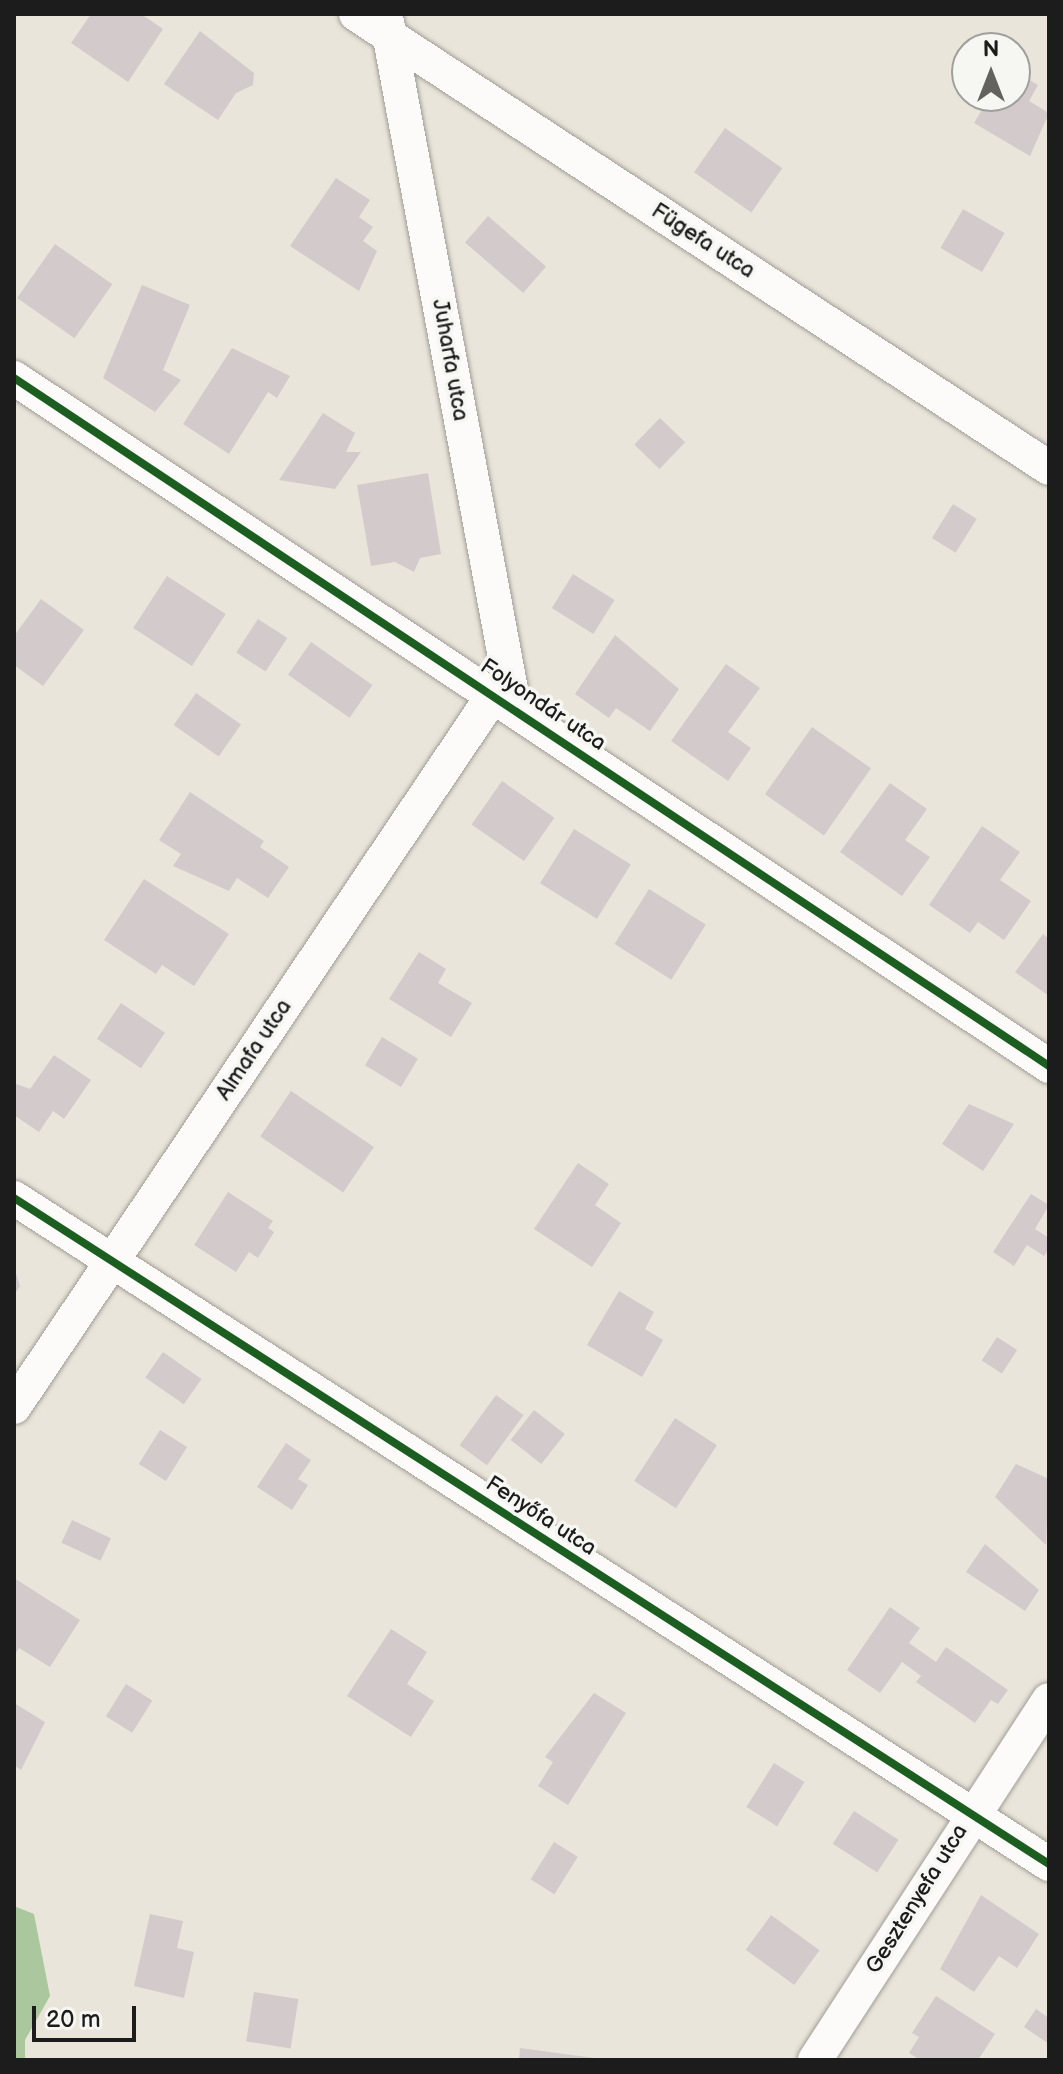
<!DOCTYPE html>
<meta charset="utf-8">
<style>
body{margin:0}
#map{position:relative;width:1063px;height:2074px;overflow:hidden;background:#eae5da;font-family:"Balsamiq Sans",sans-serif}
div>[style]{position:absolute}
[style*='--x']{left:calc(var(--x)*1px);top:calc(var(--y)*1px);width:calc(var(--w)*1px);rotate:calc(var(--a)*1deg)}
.forest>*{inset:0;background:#abc79e}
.building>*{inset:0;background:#d3cacb;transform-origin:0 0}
.roads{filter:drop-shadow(0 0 2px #a09d97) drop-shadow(0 0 2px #a09d97)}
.minor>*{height:34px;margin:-17px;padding:0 17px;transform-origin:17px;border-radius:17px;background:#fcfbf9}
.cycleway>*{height:8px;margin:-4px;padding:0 4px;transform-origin:4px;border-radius:4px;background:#1b5e20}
span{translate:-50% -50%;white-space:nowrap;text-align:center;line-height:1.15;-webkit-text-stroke:7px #f6f6f2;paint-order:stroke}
.street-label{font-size:22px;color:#1c1c1c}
.frame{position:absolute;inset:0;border:16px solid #1c1c1c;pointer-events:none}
.north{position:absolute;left:951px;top:32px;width:80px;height:80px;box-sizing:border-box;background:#f6f6f2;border:2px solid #9f9f9c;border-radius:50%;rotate:0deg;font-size:22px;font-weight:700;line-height:32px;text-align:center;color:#1c1c1c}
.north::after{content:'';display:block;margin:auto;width:28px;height:36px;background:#64625e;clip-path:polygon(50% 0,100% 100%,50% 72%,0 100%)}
.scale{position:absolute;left:32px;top:2006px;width:104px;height:36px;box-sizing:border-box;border:4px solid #1c1c1c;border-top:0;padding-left:10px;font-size:24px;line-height:28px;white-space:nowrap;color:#1c1c1c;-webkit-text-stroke:6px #f6f6f2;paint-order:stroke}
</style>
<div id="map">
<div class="forest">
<i style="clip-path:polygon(14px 1906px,34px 1914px,50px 1996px,25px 2040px,25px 2060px,14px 2060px)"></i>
</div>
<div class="building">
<i style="clip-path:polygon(91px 14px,141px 14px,163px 29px,128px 82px,71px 43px)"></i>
<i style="clip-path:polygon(200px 31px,254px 73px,253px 85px,236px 93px,218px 120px,164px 84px)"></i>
<i style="clip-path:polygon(1015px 72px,1038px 85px,1029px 101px,1049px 113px,1030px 156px,974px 123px,990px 96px,1015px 96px)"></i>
<i style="left:725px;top:128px;width:70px;height:54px;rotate:35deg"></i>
<i style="clip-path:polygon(336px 178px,370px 200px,359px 217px,373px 227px,363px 241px,377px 251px,359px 291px,290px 246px)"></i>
<i style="left:963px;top:209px;width:48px;height:45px;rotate:30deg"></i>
<i style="left:488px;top:216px;width:77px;height:35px;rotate:41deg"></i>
<i style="left:55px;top:244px;width:70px;height:66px;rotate:35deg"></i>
<i style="clip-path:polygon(142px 285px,190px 305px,163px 370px,181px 380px,155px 412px,103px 378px)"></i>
<i style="clip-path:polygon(232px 348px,290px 376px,277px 398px,268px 392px,229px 454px,183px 424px)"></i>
<i style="clip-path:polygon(323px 413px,355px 433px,346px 452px,361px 452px,335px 489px,279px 480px)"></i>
<i style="left:660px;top:418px;width:35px;height:37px;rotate:44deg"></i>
<i style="clip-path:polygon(428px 473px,441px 554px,420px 558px,414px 572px,395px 562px,371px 566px,357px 485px)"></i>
<i style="left:953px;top:504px;width:28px;height:40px;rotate:32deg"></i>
<i style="left:573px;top:574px;width:49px;height:40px;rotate:32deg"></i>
<i style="left:167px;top:576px;width:70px;height:62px;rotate:33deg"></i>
<i style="clip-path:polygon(41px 599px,84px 630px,43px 686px,14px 665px,14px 636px)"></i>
<i style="left:258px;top:619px;width:35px;height:40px;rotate:33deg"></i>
<i style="clip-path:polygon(615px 635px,679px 689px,650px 731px,616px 708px,609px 718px,575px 694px)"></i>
<i style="left:311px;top:642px;width:75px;height:40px;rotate:35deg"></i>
<i style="clip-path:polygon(726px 664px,760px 688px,728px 732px,751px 748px,728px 781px,671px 741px)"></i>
<i style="left:196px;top:693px;width:55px;height:39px;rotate:35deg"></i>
<i style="left:812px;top:727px;width:72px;height:82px;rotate:35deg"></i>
<i style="left:502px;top:781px;width:64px;height:53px;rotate:35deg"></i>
<i style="clip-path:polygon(890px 783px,927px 809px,905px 840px,930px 857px,902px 896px,840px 852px)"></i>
<i style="clip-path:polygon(190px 792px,264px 841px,260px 847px,289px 867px,268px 898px,237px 878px,229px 891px,173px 866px,181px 854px,159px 840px)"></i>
<i style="clip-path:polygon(982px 826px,1020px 852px,1000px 880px,1031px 901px,1004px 940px,978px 922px,970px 933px,929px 905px)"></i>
<i style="left:574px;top:829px;width:67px;height:64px;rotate:32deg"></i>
<i style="clip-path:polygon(144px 879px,229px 934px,194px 986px,162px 965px,156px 974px,104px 940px)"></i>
<i style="left:649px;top:889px;width:67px;height:65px;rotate:32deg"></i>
<i style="clip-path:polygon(1043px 934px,1049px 939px,1049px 996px,1015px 972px)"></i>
<i style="clip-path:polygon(419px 952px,446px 969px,438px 983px,472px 1003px,451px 1037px,389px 999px)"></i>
<i style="left:121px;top:1003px;width:53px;height:43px;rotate:34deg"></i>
<i style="left:382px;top:1037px;width:42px;height:33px;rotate:31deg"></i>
<i style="clip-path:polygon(54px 1055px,91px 1080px,64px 1119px,53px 1111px,39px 1132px,14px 1115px,14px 1083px,30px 1089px)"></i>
<i style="left:291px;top:1091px;width:100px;height:55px;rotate:34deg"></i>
<i style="clip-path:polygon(969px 1104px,1014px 1124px,983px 1171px,942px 1144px)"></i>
<i style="clip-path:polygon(578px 1163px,609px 1184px,595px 1205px,621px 1223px,592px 1267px,534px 1229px)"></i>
<i style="clip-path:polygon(228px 1192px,273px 1221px,268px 1228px,274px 1232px,258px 1258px,249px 1252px,236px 1272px,194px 1245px)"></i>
<i style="clip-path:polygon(1031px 1194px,1049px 1205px,1035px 1229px,1049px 1238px,1049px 1249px,1044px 1256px,1027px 1245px,1014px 1266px,993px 1252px)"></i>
<i style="clip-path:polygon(14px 1267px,20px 1286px,14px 1295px)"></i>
<i style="clip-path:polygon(619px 1291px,654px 1312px,645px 1329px,663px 1340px,642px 1377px,587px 1345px)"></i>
<i style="left:997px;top:1337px;width:24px;height:28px;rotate:33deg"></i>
<i style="left:163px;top:1352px;width:47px;height:31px;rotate:35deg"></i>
<i style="left:496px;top:1395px;width:34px;height:62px;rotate:36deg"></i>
<i style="left:534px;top:1410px;width:39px;height:38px;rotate:38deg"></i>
<i style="left:675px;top:1418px;width:50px;height:75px;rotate:33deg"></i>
<i style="left:160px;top:1430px;width:32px;height:40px;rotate:32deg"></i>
<i style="clip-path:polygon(286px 1443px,311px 1460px,298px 1479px,308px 1485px,292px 1510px,257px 1487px)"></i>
<i style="clip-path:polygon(1016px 1464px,1049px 1479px,1046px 1545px,995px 1497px)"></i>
<i style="left:72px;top:1520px;width:43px;height:25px;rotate:25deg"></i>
<i style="clip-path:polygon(985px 1544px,1039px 1590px,1025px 1611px,966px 1572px)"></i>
<i style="clip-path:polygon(14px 1578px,80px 1620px,50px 1667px,19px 1648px,14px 1656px)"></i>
<i style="clip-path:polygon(890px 1607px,920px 1628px,909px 1643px,936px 1662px,946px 1647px,1008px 1690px,998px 1704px,991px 1700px,975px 1723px,916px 1682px,921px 1676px,902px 1662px,880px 1693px,847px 1670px)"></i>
<i style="clip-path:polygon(391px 1629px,427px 1652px,407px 1684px,434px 1701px,411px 1737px,347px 1696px)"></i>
<i style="left:126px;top:1684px;width:31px;height:38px;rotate:32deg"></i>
<i style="clip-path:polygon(594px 1693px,626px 1713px,568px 1805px,538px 1786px,553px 1762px,545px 1757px)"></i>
<i style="clip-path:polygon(14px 1703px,45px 1722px,21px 1770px,14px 1765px)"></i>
<i style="left:774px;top:1763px;width:36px;height:52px;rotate:32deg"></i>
<i style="left:854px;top:1811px;width:53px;height:39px;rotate:33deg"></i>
<i style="left:554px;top:1842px;width:28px;height:44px;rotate:32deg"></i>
<i style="clip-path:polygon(981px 1895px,1039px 1934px,1017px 1968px,999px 1956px,974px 1992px,940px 1969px)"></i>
<i style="clip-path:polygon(150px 1914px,183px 1921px,177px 1948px,194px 1952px,184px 1998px,134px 1986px)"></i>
<i style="left:771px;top:1915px;width:60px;height:43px;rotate:36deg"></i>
<i style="left:254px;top:1992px;width:45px;height:50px;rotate:9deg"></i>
<i style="clip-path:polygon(936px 1996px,995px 2034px,978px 2060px,920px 2060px,909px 2053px,919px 2037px,912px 2033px)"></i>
<i style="clip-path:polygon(1036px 2009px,1049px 2018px,1049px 2044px,1024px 2027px)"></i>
<i style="clip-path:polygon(520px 2048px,594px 2058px,594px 2060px,519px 2060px)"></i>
</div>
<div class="roads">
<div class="minor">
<i style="--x:356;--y:14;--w:828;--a:33.23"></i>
<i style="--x:387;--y:22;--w:696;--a:79.48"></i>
<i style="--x:14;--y:378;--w:1243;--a:33.61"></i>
<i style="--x:14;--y:1198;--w:1231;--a:32.76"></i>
<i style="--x:14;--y:1407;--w:860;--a:-56.05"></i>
<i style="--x:815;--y:2060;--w:429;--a:-57"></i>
</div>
</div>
<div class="cycleway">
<i style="--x:14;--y:378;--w:1243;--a:33.61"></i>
<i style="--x:14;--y:1198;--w:1231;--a:32.76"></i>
</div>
<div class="street-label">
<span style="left:703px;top:241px;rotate:33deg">Fügefa utca</span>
<span style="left:450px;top:360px;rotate:80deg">Juharfa utca</span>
<span style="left:543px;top:705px;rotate:34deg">Folyondár utca</span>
<span style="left:254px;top:1050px;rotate:-56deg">Almafa utca</span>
<span style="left:541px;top:1516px;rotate:33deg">Fenyőfa utca</span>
<span style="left:917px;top:1899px;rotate:-58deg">Gesztenyefa utca</span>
</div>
<div class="frame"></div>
<div class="north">N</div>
<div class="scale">20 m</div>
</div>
